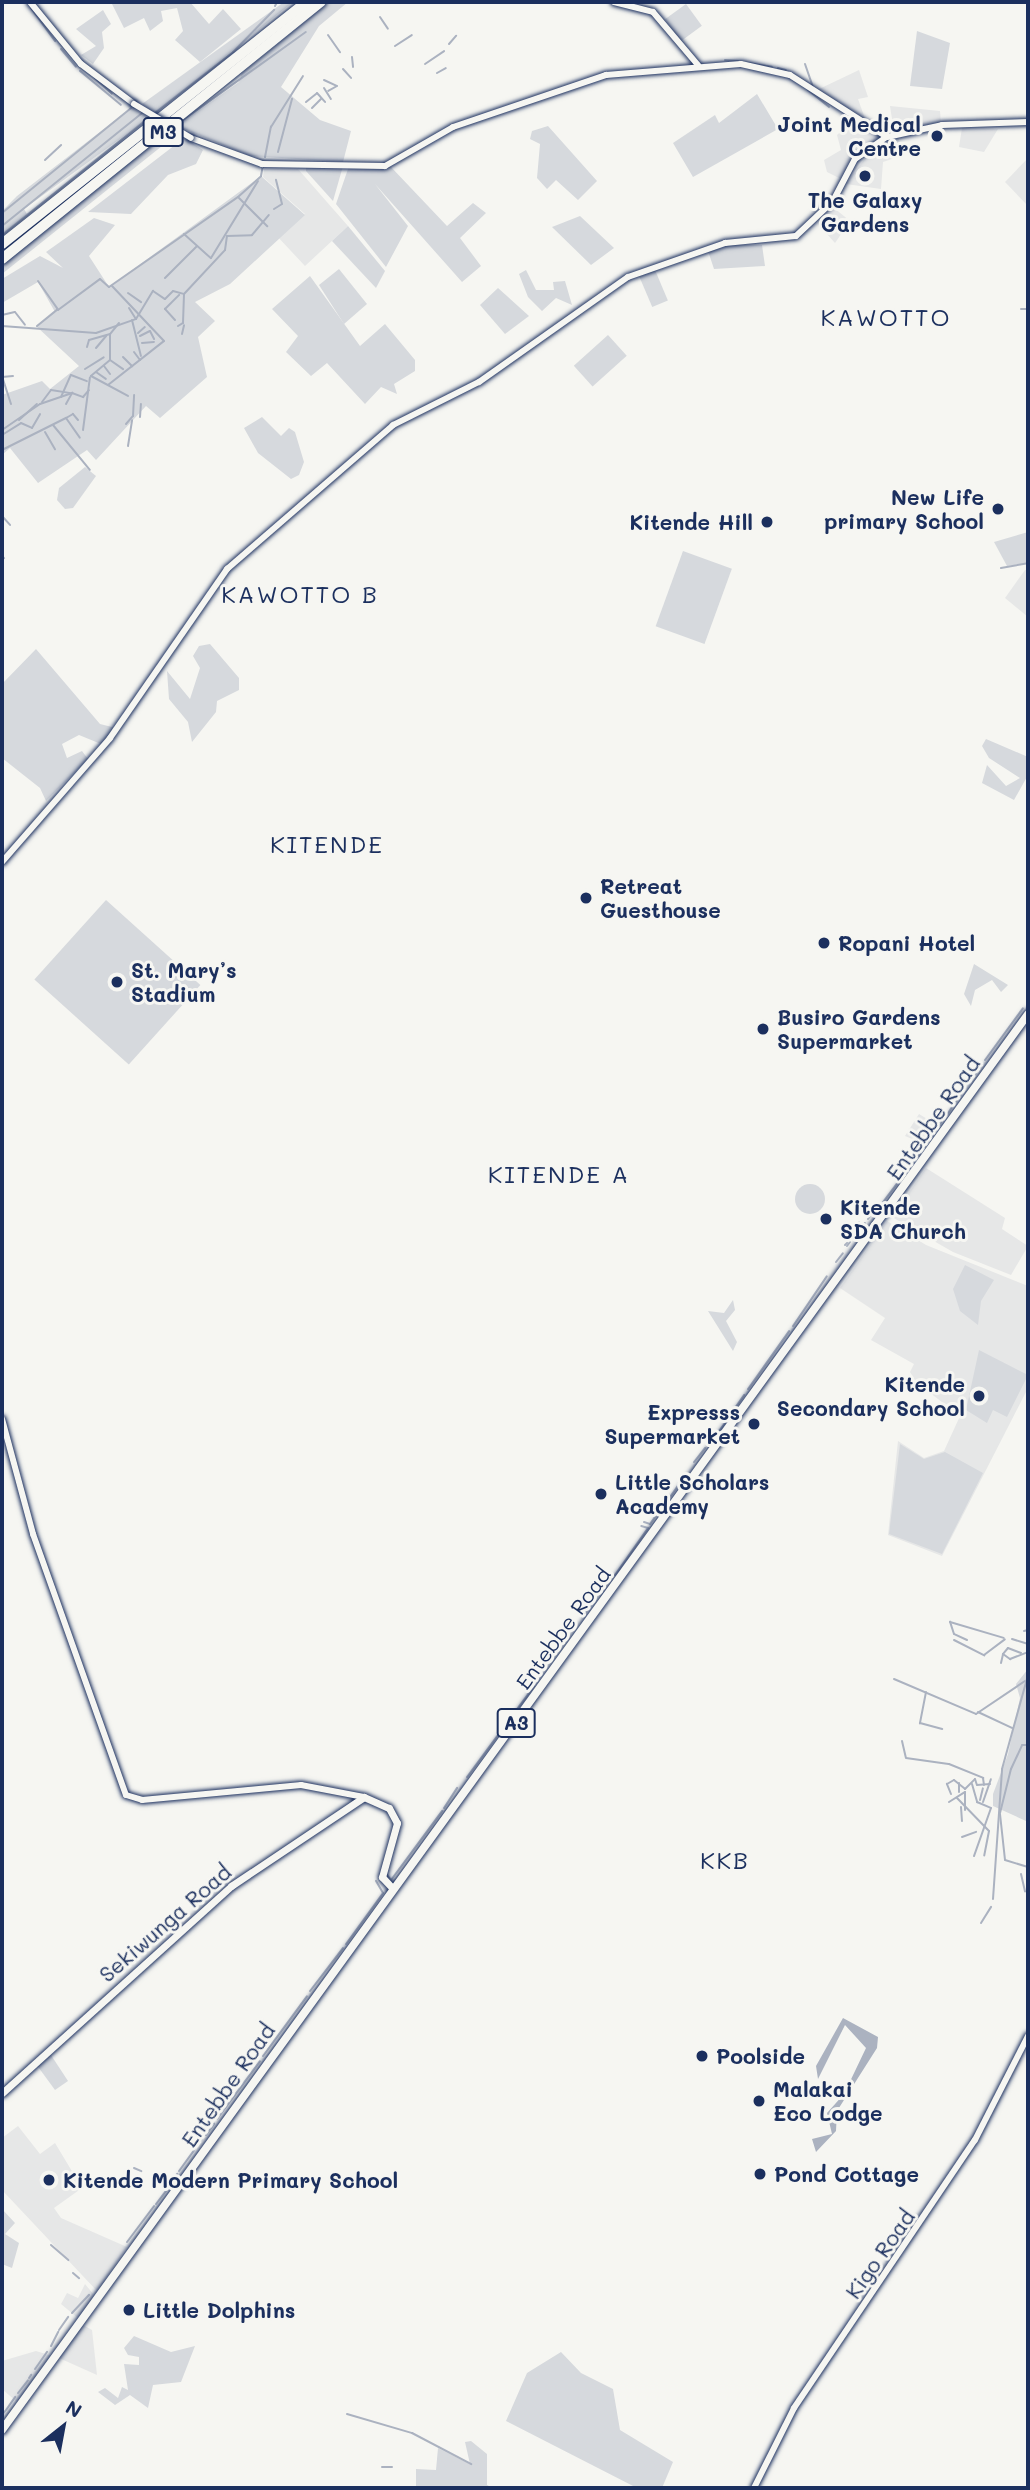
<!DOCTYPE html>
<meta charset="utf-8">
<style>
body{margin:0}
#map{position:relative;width:1030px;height:2490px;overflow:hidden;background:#f6f6f2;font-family:Mali,sans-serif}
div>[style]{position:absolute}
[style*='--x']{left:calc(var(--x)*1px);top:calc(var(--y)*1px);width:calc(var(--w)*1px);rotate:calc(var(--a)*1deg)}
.built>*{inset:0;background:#e6e7e7}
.green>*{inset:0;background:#d6d9dd;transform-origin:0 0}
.round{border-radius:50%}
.water>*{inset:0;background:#abb2c0}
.stream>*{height:2px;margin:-1px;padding:0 1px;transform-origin:1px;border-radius:1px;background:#abb2c0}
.roads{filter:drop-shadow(0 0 2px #1b2f5e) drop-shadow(0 0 2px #1b2f5e)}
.tertiary>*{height:6px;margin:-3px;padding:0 3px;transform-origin:3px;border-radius:3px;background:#f6f6f2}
.secondary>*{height:7px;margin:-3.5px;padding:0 3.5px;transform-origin:3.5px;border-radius:3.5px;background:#f6f6f2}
.primary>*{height:8px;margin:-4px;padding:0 4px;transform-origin:4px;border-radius:4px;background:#f6f6f2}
.motorway>*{height:10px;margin:-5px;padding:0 5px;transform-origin:5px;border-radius:5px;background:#f6f6f2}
.bridges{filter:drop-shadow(0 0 2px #1b2f5e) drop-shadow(0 0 2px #1b2f5e)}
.tertiary-bridge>*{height:6px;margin:-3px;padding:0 3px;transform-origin:3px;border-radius:3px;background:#f6f6f2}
.dots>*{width:19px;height:19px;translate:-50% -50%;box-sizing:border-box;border:4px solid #f6f6f2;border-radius:50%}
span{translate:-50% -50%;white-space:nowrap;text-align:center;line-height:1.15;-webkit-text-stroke:6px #f6f6f2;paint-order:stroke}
.shield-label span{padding:2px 5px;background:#f6f6f2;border:2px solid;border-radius:5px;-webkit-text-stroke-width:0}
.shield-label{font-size:19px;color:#1b2f5e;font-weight:700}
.poi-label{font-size:21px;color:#1b2f5e;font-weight:700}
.right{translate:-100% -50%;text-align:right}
.left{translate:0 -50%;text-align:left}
.street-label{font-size:21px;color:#1b2f5e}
.quarter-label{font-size:24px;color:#1b2f5e;letter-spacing:2px}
.frame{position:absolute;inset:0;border:4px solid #1b2f5e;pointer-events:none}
.north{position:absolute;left:28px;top:2392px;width:70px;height:70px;-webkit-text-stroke:5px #f6f6f2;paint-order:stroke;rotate:31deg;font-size:19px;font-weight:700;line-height:28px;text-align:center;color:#1b2f5e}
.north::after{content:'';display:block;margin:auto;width:24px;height:32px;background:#1b2f5e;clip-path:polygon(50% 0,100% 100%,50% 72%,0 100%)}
</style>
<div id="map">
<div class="built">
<i style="clip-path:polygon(859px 70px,868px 97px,858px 99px,868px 127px,817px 90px)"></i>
<i style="clip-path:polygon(890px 106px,940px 111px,941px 123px,894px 132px)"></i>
<i style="clip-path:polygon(852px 121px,879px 137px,841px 179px,827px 172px,824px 160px,841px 150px,837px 135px)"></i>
<i style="clip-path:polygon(962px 128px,997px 129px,998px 129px,984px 152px,959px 147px)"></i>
<i style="clip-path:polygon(898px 137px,904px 155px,883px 162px,881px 189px,846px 184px,872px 149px)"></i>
<i style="clip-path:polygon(1028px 158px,1028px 206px,1005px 182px)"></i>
<i style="clip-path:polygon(264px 169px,298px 169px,348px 226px,305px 266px,276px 235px,305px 214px,263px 177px)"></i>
<i style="clip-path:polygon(834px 208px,850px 221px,835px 243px,818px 224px)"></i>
<i style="clip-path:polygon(1025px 570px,1028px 570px,1028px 617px,1005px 598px)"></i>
<i style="clip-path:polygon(919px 1114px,942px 1128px,927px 1145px,905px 1136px)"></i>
<i style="clip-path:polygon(926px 1168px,1005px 1218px,1002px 1229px,1028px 1246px,1011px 1275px,953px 1252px,892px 1217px)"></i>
<i style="clip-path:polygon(887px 1221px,926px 1245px,1028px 1286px,1028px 1388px,942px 1556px,888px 1535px,898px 1441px,924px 1458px,944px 1451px,960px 1416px,916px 1382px,910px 1372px,914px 1364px,871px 1340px,885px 1318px,840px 1288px)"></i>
<i style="clip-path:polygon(18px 2126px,40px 2154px,55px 2143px,82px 2188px,54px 2208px,61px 2218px,127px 2247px,97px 2291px,2px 2190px,2px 2138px)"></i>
<i style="clip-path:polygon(85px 2284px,94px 2295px,79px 2319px,61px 2304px,67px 2293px,78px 2298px)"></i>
<i style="clip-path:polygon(83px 2325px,92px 2330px,97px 2375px,59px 2358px)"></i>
<i style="clip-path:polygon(36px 2351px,52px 2356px,17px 2402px,2px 2389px,2px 2361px)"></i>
</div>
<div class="green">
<i style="clip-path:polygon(111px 2px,190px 2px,209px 24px,223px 9px,241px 29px,200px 62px,175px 40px,183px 31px,177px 8px,161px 11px,163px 21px,150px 31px,144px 18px,124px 28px)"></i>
<i style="clip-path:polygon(284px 2px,293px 2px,155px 113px,142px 104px)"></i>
<i style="clip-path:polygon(329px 2px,348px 2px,319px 26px,281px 87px,320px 120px,351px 131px,343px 162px,250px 156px,177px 126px,239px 82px,242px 73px)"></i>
<i style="left:686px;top:4px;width:27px;height:26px;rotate:54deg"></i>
<i style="clip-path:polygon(103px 10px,111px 24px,102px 32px,104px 48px,93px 64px,81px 55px,96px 46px,76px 29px)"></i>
<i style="clip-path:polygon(917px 31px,950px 43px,942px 89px,910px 86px)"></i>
<i style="clip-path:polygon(757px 94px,778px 129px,693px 177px,673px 143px,715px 115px,719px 123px)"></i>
<i style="clip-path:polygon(131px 108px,150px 117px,24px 209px,27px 214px,2px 235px,2px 211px,17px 196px)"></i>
<i style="clip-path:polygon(548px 126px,597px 181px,578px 200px,556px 180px,547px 189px,537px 178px,540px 144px,530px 139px,532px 131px)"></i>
<i style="clip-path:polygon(171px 129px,183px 137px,172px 138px,2px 274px,2px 265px,22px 248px)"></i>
<i style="clip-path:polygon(184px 138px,203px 150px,196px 164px,168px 175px,131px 214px,88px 212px)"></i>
<i style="clip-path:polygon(343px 166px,333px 201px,306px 171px,306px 167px)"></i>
<i style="clip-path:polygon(349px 166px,391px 167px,447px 226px,473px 203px,486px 213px,460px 238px,481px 266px,462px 282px,375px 184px,408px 226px,386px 267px,336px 204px)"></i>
<i style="clip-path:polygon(261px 176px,305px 215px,230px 284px,195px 302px,215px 321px,198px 337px,207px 377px,160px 418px,146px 406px,96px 460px,87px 450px,38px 483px,10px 448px,2px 455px,2px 395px,42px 381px,50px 389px,79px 366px,36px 326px,55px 312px,38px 282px,2px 303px,2px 279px,40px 256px,63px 268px,46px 252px,94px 218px,115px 225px,89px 256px,109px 287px)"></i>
<i style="clip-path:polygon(580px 216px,614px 248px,591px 265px,552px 227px)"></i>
<i style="clip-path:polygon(348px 226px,385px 271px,376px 288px,332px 241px)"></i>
<i style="clip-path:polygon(730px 245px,762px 245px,765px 266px,714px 269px,708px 251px)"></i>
<i style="clip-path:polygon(339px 269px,367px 304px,344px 324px,319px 285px)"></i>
<i style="clip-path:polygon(526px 270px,536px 290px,554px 290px,553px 282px,565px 281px,572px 305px,556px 298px,542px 311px,528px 297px,519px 274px)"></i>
<i style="left:655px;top:270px;width:33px;height:17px;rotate:67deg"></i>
<i style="clip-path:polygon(310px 276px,360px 346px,385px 324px,415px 360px,415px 371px,394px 384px,397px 394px,381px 387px,365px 404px,327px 363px,311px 376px,286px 352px,298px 336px,272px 309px)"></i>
<i style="clip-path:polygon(498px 288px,529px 316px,505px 334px,480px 305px)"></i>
<i style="left:608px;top:335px;width:28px;height:46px;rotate:48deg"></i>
<i style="clip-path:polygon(262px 417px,281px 436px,289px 428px,295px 432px,304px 462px,299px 475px,291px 479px,258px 453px,244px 428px)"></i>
<i style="clip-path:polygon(85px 467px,96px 476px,73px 508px,65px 509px,57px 500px,59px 488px)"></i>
<i style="clip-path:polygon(1028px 532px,1028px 563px,1007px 566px,994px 542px)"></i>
<i style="left:683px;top:551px;width:52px;height:80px;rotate:20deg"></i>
<i style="clip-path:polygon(210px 644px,239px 678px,239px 690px,217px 701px,216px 712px,192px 742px,188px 722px,169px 699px,167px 671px,190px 699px,200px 668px,193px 656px,199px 646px)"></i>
<i style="clip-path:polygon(36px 649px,100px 724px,116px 728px,101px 744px,79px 735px,62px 744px,67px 758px,82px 751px,88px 759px,46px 801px,40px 788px,2px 758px,2px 684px)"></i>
<i style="clip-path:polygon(986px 739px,1028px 757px,1028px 775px,1014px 800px,982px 783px,987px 765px,1006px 786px,1020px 778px,989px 758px,982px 746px)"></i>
<i style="left:106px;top:900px;width:127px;height:107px;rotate:42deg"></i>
<i style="clip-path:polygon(974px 964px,1008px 985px,1001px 992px,992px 980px,975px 990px,971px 1006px,964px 994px)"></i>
<i class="round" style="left:795px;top:1184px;width:30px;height:30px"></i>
<i style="clip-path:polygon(965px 1265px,994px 1280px,981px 1301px,978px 1325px,960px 1311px,953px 1289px)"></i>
<i style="clip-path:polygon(733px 1300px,735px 1310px,726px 1321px,737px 1342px,733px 1351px,708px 1311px,724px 1313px)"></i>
<i style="clip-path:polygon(979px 1350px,1028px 1375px,1007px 1417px,993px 1410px,987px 1423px,966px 1410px)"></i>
<i style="clip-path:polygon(900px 1444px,924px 1459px,945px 1452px,983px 1473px,942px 1554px,889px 1534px)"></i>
<i style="clip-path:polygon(1028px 1669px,1028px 1810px,1026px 1821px,993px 1806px,993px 1794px,1008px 1754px,1020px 1698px,1016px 1684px)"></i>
<i style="clip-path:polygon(49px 2052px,68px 2081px,55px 2090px,36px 2064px)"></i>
<i style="clip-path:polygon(2px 2209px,15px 2223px,5px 2234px,19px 2243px,12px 2268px,2px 2264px)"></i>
<i style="clip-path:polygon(134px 2336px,171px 2352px,195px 2346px,181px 2382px,153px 2385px,148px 2408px,130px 2395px,115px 2405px,98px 2392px,105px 2388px,118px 2398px,122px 2387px,128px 2390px,124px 2364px,139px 2365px,139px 2357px,128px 2355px,124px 2348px)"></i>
<i style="clip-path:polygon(561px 2352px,581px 2373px,613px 2389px,620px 2430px,673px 2462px,662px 2488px,637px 2488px,506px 2421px,527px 2373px)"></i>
<i style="clip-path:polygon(471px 2441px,487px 2454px,487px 2485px,493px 2488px,416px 2488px,416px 2469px,436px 2470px,438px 2448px,470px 2464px,465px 2442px)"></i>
</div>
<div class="water">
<i style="clip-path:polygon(843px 2018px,878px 2037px,877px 2048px,837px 2111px,836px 2131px,816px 2152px,812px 2139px,832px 2134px,827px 2113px,844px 2094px,866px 2048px,845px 2025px,818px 2079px,816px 2066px)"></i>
</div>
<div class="stream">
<i style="--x:383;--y:2;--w:6;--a:0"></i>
<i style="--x:431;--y:2;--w:10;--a:0"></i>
<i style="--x:275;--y:6;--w:4;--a:-63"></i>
<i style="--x:31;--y:8;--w:41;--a:54"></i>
<i style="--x:380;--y:17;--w:14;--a:56"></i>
<i style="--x:328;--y:35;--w:21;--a:55"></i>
<i style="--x:449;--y:44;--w:11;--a:-49"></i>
<i style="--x:395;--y:46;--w:20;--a:-33"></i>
<i style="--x:61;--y:49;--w:23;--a:50"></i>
<i style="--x:352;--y:57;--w:10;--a:84"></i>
<i style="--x:725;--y:60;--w:13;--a:4"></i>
<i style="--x:748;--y:63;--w:24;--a:9"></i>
<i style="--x:425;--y:64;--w:23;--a:-34"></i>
<i style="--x:805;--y:64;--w:24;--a:71"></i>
<i style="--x:778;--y:68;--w:8;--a:14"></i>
<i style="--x:343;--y:69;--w:12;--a:48"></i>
<i style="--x:80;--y:71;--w:53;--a:39.7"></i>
<i style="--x:437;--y:73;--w:10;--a:-29"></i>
<i style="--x:95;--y:78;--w:23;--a:43"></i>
<i style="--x:324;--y:80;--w:14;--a:25"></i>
<i style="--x:337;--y:86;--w:10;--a:151"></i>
<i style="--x:324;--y:88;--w:13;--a:58"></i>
<i style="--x:808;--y:90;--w:27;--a:39"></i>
<i style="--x:306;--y:102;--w:14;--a:-39"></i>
<i style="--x:317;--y:93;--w:12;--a:48"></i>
<i style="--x:312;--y:108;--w:13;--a:-45"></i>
<i style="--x:156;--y:112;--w:98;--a:-37.9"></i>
<i style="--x:233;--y:52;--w:59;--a:-45.7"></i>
<i style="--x:175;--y:126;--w:161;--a:-35.7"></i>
<i style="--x:278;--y:152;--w:55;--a:-75.2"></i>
<i style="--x:265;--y:157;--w:31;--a:-79"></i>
<i style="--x:271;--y:127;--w:60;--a:-57.9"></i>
<i style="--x:45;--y:160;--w:22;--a:-43"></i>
<i style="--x:239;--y:198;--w:40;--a:45"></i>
<i style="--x:274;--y:209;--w:9;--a:-32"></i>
<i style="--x:282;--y:204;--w:25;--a:-104"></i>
<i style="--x:2;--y:213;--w:166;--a:-39.1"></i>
<i style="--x:2;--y:226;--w:180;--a:-38.9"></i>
<i style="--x:184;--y:234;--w:36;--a:42"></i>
<i style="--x:2;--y:235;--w:191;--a:-38.6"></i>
<i style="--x:211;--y:258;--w:90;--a:-58.6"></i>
<i style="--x:2;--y:277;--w:17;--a:90"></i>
<i style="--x:165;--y:278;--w:45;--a:-45"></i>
<i style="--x:38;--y:281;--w:35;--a:55"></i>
<i style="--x:58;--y:310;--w:52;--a:-36.4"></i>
<i style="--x:100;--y:279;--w:12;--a:42"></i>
<i style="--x:109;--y:287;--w:157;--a:-34.9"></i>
<i style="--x:238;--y:197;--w:31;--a:-42"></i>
<i style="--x:261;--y:176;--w:11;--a:-80"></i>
<i style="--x:128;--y:293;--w:16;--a:35"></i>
<i style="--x:129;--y:308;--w:13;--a:58"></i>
<i style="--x:1021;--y:309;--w:7;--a:0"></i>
<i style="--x:2;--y:315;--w:13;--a:-13"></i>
<i style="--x:15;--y:312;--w:16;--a:52"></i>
<i style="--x:132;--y:320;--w:37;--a:76"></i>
<i style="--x:175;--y:320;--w:15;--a:-132"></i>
<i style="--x:165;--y:309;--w:20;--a:-45"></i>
<i style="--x:119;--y:323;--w:14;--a:129"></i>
<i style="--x:110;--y:334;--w:26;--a:90"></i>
<i style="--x:110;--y:360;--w:25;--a:140"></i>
<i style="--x:91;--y:376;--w:42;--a:28.4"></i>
<i style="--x:2;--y:326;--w:94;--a:4.3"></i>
<i style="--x:96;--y:333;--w:42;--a:-19.3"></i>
<i style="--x:136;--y:319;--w:33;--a:-59"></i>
<i style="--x:153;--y:291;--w:14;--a:34"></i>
<i style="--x:165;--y:299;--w:11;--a:-45"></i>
<i style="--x:173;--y:291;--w:11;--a:15"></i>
<i style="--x:184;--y:294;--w:60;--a:-47"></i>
<i style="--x:225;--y:250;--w:14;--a:-82"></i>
<i style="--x:227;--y:236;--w:25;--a:-2"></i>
<i style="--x:252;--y:235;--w:26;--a:-50"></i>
<i style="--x:37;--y:326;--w:26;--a:-39"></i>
<i style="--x:178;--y:326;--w:6;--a:-31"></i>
<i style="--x:183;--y:323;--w:29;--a:-88"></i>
<i style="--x:138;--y:333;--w:9;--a:-41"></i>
<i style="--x:182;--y:334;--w:9;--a:-77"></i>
<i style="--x:140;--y:336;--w:11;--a:-27"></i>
<i style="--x:150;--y:331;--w:9;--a:63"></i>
<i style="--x:142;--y:343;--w:12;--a:-5"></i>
<i style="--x:87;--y:347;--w:7;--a:-74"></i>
<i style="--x:89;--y:340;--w:22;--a:-16"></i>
<i style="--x:96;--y:348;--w:16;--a:-50"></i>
<i style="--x:134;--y:352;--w:10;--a:53"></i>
<i style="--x:123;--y:357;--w:13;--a:45"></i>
<i style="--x:110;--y:360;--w:16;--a:35"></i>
<i style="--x:104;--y:366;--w:10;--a:53"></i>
<i style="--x:85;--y:369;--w:22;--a:-32"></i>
<i style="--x:96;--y:372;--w:12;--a:35"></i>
<i style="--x:108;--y:385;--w:71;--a:-38.2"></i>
<i style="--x:164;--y:341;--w:76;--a:-133.4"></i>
<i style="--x:61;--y:397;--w:24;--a:-66"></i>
<i style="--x:71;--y:375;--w:17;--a:21"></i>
<i style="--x:42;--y:402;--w:15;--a:-53"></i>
<i style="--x:51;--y:390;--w:20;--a:9"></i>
<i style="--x:11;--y:404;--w:28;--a:-108"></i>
<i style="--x:2;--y:377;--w:11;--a:-5"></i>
<i style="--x:66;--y:404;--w:13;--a:-61"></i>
<i style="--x:72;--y:393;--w:12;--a:20"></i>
<i style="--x:83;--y:397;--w:9;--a:-49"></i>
<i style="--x:140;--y:417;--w:13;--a:-86"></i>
<i style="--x:19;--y:420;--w:24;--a:-42"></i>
<i style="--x:78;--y:420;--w:8;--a:-130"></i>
<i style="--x:73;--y:414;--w:8;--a:150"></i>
<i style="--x:66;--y:418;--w:24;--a:55"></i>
<i style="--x:2;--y:423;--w:1;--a:0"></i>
<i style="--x:126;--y:424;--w:11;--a:-49"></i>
<i style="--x:133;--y:416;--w:21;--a:-87"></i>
<i style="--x:53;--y:425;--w:58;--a:50.6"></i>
<i style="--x:2;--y:430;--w:46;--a:-34.4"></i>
<i style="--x:40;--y:404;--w:34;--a:-19"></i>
<i style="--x:83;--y:430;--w:53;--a:-82.5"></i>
<i style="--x:45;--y:432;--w:20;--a:60"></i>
<i style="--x:2;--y:435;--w:22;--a:-32"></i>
<i style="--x:21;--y:423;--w:12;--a:24"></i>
<i style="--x:32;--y:428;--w:16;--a:-60"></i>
<i style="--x:128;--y:446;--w:26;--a:-81"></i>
<i style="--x:2;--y:450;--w:72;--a:-26.6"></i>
<i style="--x:2;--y:516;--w:12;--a:48"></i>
<i style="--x:2;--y:556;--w:3;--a:45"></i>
<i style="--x:1001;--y:568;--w:27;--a:-10"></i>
<i style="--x:985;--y:1060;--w:64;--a:-53.8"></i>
<i style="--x:980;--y:1068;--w:4;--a:-56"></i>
<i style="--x:969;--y:1082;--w:11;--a:-52"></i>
<i style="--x:956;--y:1101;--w:16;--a:-55"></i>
<i style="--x:945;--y:1118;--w:13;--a:-58"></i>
<i style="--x:938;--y:1127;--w:6;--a:-59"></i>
<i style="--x:926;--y:1144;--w:17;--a:-54"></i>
<i style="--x:883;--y:1202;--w:66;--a:-53"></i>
<i style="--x:868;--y:1219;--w:17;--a:-54"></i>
<i style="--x:850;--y:1233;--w:14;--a:-51"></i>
<i style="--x:854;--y:1236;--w:17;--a:-50"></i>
<i style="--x:845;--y:1245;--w:3;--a:-45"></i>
<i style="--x:847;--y:1246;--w:5;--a:-53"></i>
<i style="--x:836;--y:1262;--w:11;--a:-52"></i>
<i style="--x:793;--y:1326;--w:60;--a:-55.8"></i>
<i style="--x:748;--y:1389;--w:71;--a:-54.7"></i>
<i style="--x:735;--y:1408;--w:16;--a:-55"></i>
<i style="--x:710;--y:1443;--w:39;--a:-53"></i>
<i style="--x:694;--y:1462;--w:18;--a:-52"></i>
<i style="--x:670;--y:1497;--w:28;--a:-55"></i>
<i style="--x:644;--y:1522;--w:6;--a:18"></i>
<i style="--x:650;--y:1524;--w:28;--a:-55"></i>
<i style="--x:615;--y:1575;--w:57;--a:-54.9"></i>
<i style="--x:648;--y:1528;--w:7;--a:-164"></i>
<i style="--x:601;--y:1597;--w:21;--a:-53"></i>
<i style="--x:582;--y:1617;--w:21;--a:-53"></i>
<i style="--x:1024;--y:1631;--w:4;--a:-14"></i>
<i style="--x:1012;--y:1639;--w:17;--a:17"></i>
<i style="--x:954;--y:1640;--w:34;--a:27"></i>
<i style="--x:984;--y:1655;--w:26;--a:-37"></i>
<i style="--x:967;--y:1640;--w:14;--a:-155"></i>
<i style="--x:954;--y:1634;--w:13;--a:-108"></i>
<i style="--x:950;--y:1622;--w:56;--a:16.5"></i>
<i style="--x:1021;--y:1653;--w:14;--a:-159"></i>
<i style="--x:1008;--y:1648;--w:8;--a:130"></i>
<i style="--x:1003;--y:1654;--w:9;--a:36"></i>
<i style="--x:1010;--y:1659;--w:19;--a:-21"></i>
<i style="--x:1001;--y:1663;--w:9;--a:-77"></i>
<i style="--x:894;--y:1679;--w:89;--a:23.1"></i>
<i style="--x:976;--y:1714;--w:59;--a:-34"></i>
<i style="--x:926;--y:1692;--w:32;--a:101"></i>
<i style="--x:920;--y:1723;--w:23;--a:15"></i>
<i style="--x:978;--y:1712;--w:38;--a:25"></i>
<i style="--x:902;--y:1741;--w:17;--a:77"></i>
<i style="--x:906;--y:1758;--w:43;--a:7.9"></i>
<i style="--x:949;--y:1764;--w:37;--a:22"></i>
<i style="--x:983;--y:1778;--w:7;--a:82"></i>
<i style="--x:467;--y:1777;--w:113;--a:-53.6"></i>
<i style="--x:959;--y:1783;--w:9;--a:90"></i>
<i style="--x:972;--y:1784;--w:19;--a:74"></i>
<i style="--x:977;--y:1802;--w:15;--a:23"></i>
<i style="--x:991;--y:1808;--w:51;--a:109.5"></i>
<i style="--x:951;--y:1794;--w:11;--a:-112"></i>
<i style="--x:947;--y:1784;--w:8;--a:-30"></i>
<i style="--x:954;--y:1780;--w:14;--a:39"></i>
<i style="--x:965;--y:1789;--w:14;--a:-45"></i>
<i style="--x:975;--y:1779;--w:6;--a:72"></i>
<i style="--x:977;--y:1785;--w:13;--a:-4"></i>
<i style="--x:957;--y:1798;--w:46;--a:45.9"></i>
<i style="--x:989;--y:1831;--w:25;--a:101"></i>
<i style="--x:980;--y:1800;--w:12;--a:-76"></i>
<i style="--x:949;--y:1802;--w:19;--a:-32"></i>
<i style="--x:965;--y:1792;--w:18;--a:90"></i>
<i style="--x:983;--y:1802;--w:24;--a:-71"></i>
<i style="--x:961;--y:1807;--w:14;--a:86"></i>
<i style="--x:444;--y:1808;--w:24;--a:-57"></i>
<i style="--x:1000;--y:1813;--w:45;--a:-76"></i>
<i style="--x:1011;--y:1769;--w:26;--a:-65"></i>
<i style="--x:1022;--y:1745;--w:6;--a:0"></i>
<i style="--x:1000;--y:1814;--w:46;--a:83.8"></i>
<i style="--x:1005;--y:1860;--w:24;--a:17"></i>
<i style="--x:962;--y:1837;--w:15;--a:-20"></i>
<i style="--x:386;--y:1874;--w:8;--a:50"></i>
<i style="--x:391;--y:1880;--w:86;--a:-53.5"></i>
<i style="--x:1021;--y:1874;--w:18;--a:77"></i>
<i style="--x:993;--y:1899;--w:130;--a:-86"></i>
<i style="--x:1002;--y:1769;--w:98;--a:-74.5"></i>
<i style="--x:981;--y:1923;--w:19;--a:-58"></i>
<i style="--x:346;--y:1944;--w:63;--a:-54"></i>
<i style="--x:383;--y:1893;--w:14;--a:-120"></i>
<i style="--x:310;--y:1991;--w:54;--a:-52.5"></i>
<i style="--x:263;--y:2056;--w:74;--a:-53.7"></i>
<i style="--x:217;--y:2119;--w:72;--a:-53.4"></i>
<i style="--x:206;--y:2135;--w:14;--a:-54"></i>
<i style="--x:199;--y:2143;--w:6;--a:-51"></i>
<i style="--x:134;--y:2168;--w:8;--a:23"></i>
<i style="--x:179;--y:2171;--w:31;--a:-54"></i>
<i style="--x:171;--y:2183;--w:11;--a:-56"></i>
<i style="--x:156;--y:2204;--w:20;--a:-53"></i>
<i style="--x:127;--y:2242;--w:45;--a:-53.1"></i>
<i style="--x:51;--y:2245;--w:23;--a:41"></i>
<i style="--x:73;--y:2273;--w:8;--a:40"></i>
<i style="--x:72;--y:2313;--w:25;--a:-47"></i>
<i style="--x:59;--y:2330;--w:16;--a:-55"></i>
<i style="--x:51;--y:2346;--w:16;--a:-63"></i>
<i style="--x:35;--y:2369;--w:21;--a:-55"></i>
<i style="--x:29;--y:2378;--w:4;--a:-56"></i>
<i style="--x:18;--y:2393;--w:16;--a:-52"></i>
<i style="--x:6;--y:2410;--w:16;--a:-55"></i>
<i style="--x:347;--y:2414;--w:68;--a:16.3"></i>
<i style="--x:412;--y:2433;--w:67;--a:27.7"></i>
<i style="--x:2;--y:2415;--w:5;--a:-53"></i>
<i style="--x:382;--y:2467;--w:10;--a:0"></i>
</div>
<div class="roads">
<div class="tertiary">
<i style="--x:30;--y:2;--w:80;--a:50.6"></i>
<i style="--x:81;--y:64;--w:66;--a:37"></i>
<i style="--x:614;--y:2;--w:40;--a:14.4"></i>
<i style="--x:653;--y:12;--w:70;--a:49.7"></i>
<i style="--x:191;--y:138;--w:76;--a:20.1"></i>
<i style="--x:262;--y:164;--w:123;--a:0.9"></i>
<i style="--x:385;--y:166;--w:78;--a:-29.8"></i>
<i style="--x:453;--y:127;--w:162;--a:-18.8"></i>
<i style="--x:606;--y:75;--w:135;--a:-4.7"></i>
<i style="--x:741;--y:64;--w:50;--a:12.7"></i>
<i style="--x:790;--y:75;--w:115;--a:32.6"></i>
<i style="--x:2;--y:862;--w:164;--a:-48.9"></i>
<i style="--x:110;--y:738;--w:206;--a:-55.3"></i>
<i style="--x:227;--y:569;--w:220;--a:-40.9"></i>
<i style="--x:393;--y:425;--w:96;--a:-26.6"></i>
<i style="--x:479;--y:382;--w:182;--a:-35.2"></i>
<i style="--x:628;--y:277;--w:103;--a:-19.3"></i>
<i style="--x:725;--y:243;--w:71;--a:-5.6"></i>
<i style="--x:796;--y:236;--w:51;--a:-43.4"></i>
<i style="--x:833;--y:201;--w:47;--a:-62.4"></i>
<i style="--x:855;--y:159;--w:39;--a:-35"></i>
<i style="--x:887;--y:137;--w:56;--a:-12.3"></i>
<i style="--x:942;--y:125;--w:86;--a:-2"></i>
<i style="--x:2;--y:1419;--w:119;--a:74.9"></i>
<i style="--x:33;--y:1534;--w:277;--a:70.4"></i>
<i style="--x:126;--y:1795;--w:17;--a:17"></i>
<i style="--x:142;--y:1800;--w:160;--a:-5.4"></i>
<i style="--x:301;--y:1785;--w:64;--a:10.8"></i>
<i style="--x:754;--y:2488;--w:89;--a:-63.4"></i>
<i style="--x:794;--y:2408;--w:323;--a:-56"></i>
<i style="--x:975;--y:2140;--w:117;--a:-63"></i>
</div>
<div class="secondary">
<i style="--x:2;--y:2093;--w:309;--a:-42.1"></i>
<i style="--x:231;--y:1886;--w:160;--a:-33.8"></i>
<i style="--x:364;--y:1797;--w:27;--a:24"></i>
<i style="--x:389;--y:1808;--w:17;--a:62"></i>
<i style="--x:397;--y:1823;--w:56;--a:105.5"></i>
<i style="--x:382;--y:1877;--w:16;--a:47"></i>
</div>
<div class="primary">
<i style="--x:2;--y:2430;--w:1749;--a:-54.07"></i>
</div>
<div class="motorway">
<i style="--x:2;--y:244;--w:389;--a:-38.5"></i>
<i style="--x:2;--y:259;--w:410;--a:-38.9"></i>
</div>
</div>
<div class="bridges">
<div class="tertiary-bridge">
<i style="--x:134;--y:104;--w:66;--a:30.8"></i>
</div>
</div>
<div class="dots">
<i style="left:937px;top:136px;background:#1b2f5e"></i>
<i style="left:865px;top:176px;background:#1b2f5e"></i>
<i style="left:998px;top:509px;background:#1b2f5e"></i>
<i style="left:767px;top:522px;background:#1b2f5e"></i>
<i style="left:586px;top:898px;background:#1b2f5e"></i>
<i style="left:824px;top:943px;background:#1b2f5e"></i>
<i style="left:117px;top:982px;background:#1b2f5e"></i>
<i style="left:763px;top:1029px;background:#1b2f5e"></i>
<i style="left:826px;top:1219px;background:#1b2f5e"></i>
<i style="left:979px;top:1396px;background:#1b2f5e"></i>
<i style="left:754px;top:1424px;background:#1b2f5e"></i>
<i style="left:601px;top:1494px;background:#1b2f5e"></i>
<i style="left:702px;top:2056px;background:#1b2f5e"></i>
<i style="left:759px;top:2101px;background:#1b2f5e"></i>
<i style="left:760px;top:2174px;background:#1b2f5e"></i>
<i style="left:49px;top:2180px;background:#1b2f5e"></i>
<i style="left:129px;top:2310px;background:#1b2f5e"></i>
</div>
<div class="shield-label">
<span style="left:163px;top:132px">M3</span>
<span style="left:516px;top:1723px">A3</span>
</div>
<div class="poi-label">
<span class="right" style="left:921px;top:136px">Joint Medical<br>Centre</span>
<span style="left:865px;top:212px">The Galaxy<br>Gardens</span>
<span class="right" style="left:984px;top:509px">New Life<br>primary School</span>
<span class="right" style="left:753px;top:522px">Kitende Hill</span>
<span class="left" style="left:600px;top:898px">Retreat<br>Guesthouse</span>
<span class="left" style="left:838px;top:943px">Ropani Hotel</span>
<span class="left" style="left:131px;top:982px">St. Mary’s<br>Stadium</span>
<span class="left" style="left:777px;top:1029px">Busiro Gardens<br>Supermarket</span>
<span class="left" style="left:840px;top:1219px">Kitende<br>SDA Church</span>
<span class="right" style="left:965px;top:1396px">Kitende<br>Secondary School</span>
<span class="right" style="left:740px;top:1424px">Expresss<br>Supermarket</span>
<span class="left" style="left:615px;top:1494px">Little Scholars<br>Academy</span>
<span class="left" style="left:716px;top:2056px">Poolside</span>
<span class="left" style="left:773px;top:2101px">Malakai<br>Eco Lodge</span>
<span class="left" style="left:774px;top:2174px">Pond Cottage</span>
<span class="left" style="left:63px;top:2180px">Kitende Modern Primary School</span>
<span class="left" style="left:143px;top:2310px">Little Dolphins</span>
</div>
<div class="street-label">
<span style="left:933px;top:1118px;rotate:-55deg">Entebbe Road</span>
<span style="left:563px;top:1628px;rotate:-54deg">Entebbe Road</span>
<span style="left:165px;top:1923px;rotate:-41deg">Sekiwunga Road</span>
<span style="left:228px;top:2085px;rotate:-55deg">Entebbe Road</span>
<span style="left:880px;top:2254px;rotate:-55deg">Kigo Road</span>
</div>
<div class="quarter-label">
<span style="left:886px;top:317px">KAWOTTO</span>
<span style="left:300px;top:594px">KAWOTTO B</span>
<span style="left:327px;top:844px">KITENDE</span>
<span style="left:559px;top:1174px">KITENDE A</span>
<span style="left:725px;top:1860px">KKB</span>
</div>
<div class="frame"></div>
<div class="north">N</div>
</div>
